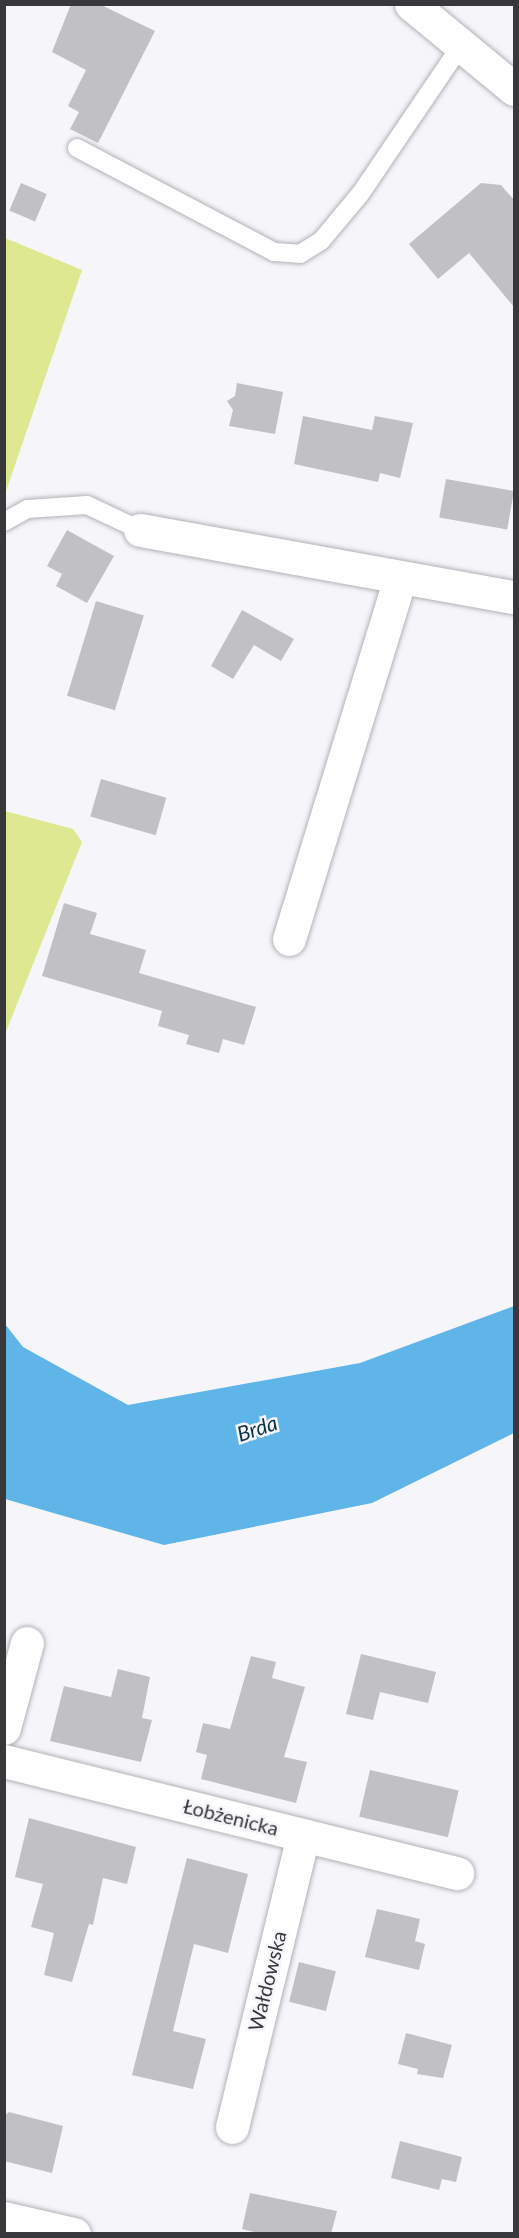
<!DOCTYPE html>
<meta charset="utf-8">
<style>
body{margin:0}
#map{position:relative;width:519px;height:2238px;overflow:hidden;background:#f5f5fa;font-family:Lato,sans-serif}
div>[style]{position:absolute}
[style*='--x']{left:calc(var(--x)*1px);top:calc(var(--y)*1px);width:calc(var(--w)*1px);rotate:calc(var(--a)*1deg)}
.green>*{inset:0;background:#dde890}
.water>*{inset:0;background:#5fb5e8}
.building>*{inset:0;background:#c0c0c5;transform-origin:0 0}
.roads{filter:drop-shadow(0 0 2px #b2b2b7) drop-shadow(0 0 2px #b2b2b7)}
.service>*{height:18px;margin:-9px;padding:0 9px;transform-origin:9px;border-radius:9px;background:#fff}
.minor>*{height:33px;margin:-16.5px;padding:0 16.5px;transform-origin:16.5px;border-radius:16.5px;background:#fff}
.tertiary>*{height:33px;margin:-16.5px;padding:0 16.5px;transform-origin:16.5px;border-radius:16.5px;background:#fff}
span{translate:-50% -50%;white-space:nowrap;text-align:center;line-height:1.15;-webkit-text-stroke:5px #f5f5fa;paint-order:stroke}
.street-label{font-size:20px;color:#38383a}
.water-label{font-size:21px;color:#0d3348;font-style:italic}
.frame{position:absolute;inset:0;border:6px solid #38383a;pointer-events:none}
</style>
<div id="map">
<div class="green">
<i style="clip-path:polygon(5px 238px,82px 270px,5px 494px)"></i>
<i style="clip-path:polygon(5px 811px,73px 829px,82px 842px,5px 1034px)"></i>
</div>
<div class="water">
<i style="clip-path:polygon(514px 1306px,514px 1433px,372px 1503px,164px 1545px,5px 1499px,5px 1324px,23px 1347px,128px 1405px,360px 1363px)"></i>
</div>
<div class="building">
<i style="clip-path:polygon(71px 4px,99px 4px,155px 31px,98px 143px,70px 129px,79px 112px,68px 106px,86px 70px,52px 52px)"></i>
<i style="left:21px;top:183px;width:28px;height:30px;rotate:23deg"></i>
<i style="clip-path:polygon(481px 183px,501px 185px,514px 200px,514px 307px,469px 253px,438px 279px,409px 244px)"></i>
<i style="clip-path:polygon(237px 383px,283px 392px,275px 434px,229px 426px,233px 410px,227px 401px,235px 396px)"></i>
<i style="clip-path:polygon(303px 416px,372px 430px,375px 416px,413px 423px,400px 478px,380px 473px,378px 482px,294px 464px)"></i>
<i style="left:446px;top:479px;width:69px;height:39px;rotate:10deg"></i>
<i style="clip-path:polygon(67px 530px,114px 556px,87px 603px,56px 586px,62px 574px,47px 566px)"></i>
<i style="left:96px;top:601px;width:50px;height:99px;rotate:17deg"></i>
<i style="clip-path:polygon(242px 610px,294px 639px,281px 661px,254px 645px,233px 679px,211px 666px)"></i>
<i style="left:101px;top:779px;width:68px;height:39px;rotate:16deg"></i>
<i style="clip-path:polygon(64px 903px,97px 913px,90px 934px,146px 950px,139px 973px,256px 1007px,244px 1045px,223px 1039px,219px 1053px,186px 1044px,189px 1035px,158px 1026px,162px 1011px,42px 976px)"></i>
<i style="clip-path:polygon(361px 1654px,436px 1672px,428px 1703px,380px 1692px,373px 1720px,346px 1714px)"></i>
<i style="clip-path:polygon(251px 1656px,276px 1662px,272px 1678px,305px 1687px,284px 1757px,307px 1762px,296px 1803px,201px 1779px,207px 1755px,196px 1752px,203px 1723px,230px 1729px)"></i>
<i style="clip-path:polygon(118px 1669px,150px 1677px,142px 1718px,152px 1720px,141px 1762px,50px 1741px,64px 1686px,111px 1697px)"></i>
<i style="left:370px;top:1770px;width:91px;height:48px;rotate:13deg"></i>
<i style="clip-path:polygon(29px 1818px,136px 1847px,127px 1884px,103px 1878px,93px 1925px,89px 1924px,72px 1982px,44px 1975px,54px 1933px,31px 1927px,43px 1884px,15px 1877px)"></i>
<i style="clip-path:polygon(187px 1858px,248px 1874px,228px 1953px,194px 1944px,173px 2031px,206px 2039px,193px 2089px,132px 2075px)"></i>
<i style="clip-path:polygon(377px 1909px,420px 1919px,415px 1941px,425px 1944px,419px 1970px,365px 1957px)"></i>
<i style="left:299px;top:1962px;width:38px;height:41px;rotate:14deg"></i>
<i style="clip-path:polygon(406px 2033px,452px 2045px,443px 2078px,417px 2074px,418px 2069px,398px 2064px)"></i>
<i style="clip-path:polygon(9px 2112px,63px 2126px,52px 2173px,4px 2161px,4px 2116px)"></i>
<i style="clip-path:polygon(400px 2141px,462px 2157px,456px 2182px,442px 2179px,439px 2190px,391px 2178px)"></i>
<i style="clip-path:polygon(250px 2193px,337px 2211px,331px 2234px,262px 2234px,242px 2229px)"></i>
</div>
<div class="roads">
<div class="service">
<i style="--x:77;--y:148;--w:223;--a:27.8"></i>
<i style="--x:274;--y:252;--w:26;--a:4"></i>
<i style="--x:300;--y:254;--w:25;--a:-32"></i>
<i style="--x:321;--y:241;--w:62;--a:-50.2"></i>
<i style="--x:361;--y:193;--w:180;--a:-55.9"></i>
<i style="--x:4;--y:522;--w:26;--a:-29"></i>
<i style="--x:27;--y:509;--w:60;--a:-3.8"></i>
<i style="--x:87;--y:505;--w:59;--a:25.3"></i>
</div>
<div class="minor">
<i style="--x:140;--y:530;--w:380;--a:10.2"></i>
<i style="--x:289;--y:939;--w:377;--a:-72.9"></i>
<i style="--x:4;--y:1728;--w:88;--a:-74.9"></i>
<i style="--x:4;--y:1761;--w:467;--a:13.9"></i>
<i style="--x:232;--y:2127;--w:300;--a:-76.3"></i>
<i style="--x:4;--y:2218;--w:72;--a:12.9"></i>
</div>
<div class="tertiary">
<i style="--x:411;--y:4;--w:134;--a:39.5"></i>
</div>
</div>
<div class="street-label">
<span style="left:231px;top:1817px;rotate:14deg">Łobżenicka</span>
<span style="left:267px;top:1981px;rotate:-76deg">Wałdowska</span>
</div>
<div class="water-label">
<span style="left:257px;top:1428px;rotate:-18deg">Brda</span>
</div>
<div class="frame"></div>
</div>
